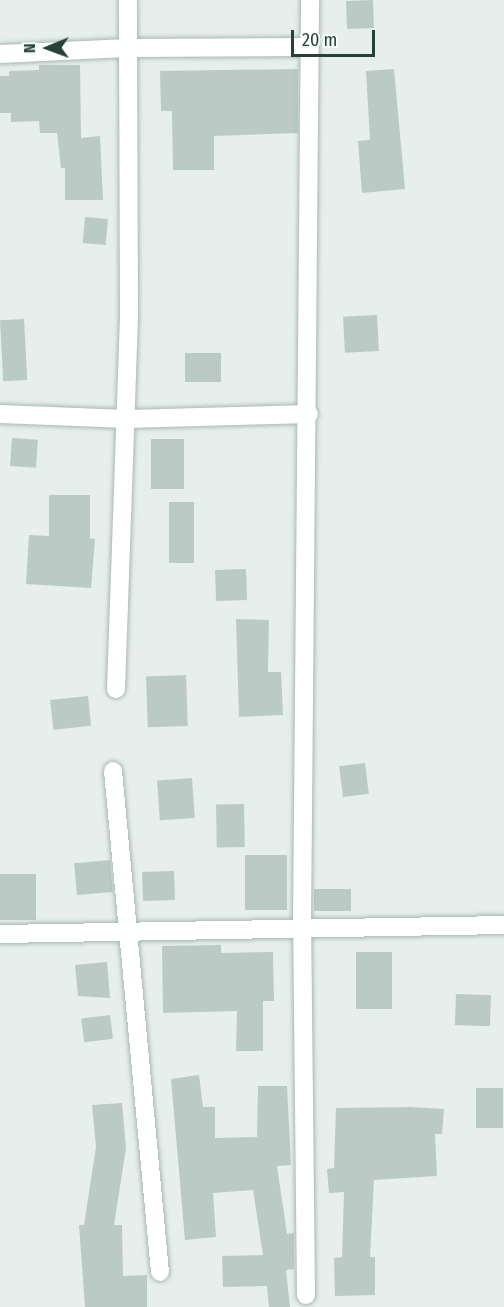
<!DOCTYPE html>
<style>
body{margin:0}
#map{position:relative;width:504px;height:1307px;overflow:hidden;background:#e6efeb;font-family:"Fira Sans Condensed",sans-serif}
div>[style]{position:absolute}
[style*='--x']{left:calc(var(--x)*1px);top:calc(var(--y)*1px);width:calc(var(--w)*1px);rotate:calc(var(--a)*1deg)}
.building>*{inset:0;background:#bbcac4;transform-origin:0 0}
.roads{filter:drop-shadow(0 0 2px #a8b8b2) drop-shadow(0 0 2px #a8b8b2)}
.minor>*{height:18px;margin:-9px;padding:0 9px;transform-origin:9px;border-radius:9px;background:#fff}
span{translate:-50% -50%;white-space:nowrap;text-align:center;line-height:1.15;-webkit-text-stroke:5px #f7fbf9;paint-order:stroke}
.north{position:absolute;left:18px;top:18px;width:60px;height:60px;-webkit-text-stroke:4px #f7fbf9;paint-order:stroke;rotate:269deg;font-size:16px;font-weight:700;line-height:24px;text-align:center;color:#24423a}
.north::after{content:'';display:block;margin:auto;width:21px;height:27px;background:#24423a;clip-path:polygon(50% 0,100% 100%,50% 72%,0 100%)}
.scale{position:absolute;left:291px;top:30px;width:84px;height:27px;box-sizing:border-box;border:3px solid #24423a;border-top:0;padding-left:8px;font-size:18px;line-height:21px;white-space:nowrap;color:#24423a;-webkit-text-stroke:4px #f7fbf9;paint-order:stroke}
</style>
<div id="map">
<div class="building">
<i style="left:373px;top:0;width:28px;height:27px;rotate:88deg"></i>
<i style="clip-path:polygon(39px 65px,80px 65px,81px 138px,100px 136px,103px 200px,65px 200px,65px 168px,61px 168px,57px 133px,40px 133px,39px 121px,11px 122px,11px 113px,0 113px,0 76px,9px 76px,9px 71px,39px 70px)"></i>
<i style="clip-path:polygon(298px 69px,298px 133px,214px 136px,214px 170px,173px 170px,172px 111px,161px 111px,160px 71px)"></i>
<i style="clip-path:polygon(394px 69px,405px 189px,362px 193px,358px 141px,370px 140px,366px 71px)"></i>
<i style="left:85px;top:217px;width:23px;height:26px;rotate:5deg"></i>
<i style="left:377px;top:315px;width:36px;height:34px;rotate:87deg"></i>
<i style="left:24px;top:319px;width:61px;height:24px;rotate:87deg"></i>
<i style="left:185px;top:353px;width:36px;height:29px"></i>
<i style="left:12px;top:438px;width:26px;height:28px;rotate:4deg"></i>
<i style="left:151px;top:439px;width:33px;height:50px"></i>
<i style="clip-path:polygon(49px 495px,90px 495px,90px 538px,95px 539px,91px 588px,26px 584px,29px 535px,49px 536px)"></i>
<i style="left:194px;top:502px;width:61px;height:25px;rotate:90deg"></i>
<i style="left:246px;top:569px;width:31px;height:31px;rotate:88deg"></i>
<i style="clip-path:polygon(236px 619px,269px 620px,268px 672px,281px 672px,283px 715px,239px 717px)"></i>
<i style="left:186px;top:675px;width:51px;height:40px;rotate:88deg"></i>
<i style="left:88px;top:696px;width:30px;height:38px;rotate:84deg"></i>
<i style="left:365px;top:763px;width:31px;height:26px;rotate:83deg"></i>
<i style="left:192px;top:778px;width:40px;height:35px;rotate:86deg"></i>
<i style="left:244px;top:804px;width:43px;height:28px;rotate:89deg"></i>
<i style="left:245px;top:855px;width:42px;height:55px"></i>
<i style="left:110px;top:860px;width:32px;height:36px;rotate:85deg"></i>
<i style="left:174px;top:871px;width:29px;height:32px;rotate:88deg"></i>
<i style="left:0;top:874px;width:36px;height:46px"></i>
<i style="left:314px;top:889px;width:37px;height:22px"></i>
<i style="clip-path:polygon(221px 945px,221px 953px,273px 952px,274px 1001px,263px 1001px,263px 1051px,236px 1051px,237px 1011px,163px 1013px,162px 946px)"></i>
<i style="left:356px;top:952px;width:36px;height:57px"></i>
<i style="clip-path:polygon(107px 962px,110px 998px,78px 996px,75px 965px)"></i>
<i style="left:456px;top:994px;width:35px;height:31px;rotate:2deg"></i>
<i style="left:110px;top:1015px;width:24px;height:29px;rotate:83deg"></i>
<i style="clip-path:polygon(199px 1075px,203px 1107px,215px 1107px,215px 1138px,257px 1137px,258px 1086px,287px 1086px,291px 1165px,277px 1166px,287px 1234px,294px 1233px,294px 1269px,286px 1270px,290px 1307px,269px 1307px,267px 1286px,223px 1287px,222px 1256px,263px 1255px,253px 1190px,213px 1193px,216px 1237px,185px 1240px,171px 1079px)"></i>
<i style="left:476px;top:1088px;width:27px;height:40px"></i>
<i style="clip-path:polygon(122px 1103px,126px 1148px,114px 1225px,122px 1225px,123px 1276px,147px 1275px,147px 1307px,85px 1307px,79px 1225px,84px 1225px,96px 1147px,92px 1105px)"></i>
<i style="clip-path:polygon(410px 1107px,444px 1109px,442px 1134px,435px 1134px,437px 1176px,374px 1180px,370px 1257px,375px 1257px,375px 1295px,335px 1296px,334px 1258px,342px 1257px,344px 1192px,329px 1193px,327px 1169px,334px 1168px,336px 1108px)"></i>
</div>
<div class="roads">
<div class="minor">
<i style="--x:0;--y:54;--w:127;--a:-2.7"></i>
<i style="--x:127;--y:48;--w:183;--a:-0.3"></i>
<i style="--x:0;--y:414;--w:127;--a:2.3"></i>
<i style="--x:127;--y:419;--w:182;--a:-1.6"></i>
<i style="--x:116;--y:689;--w:371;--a:-88"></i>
<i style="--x:129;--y:318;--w:318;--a:-90.2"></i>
<i style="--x:113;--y:771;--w:503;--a:84.64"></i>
<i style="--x:0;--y:934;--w:504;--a:-1.02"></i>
<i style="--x:306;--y:1295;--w:370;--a:-90.6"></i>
<i style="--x:302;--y:925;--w:925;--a:-89.5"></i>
</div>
</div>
<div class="north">N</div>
<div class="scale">20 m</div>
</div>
